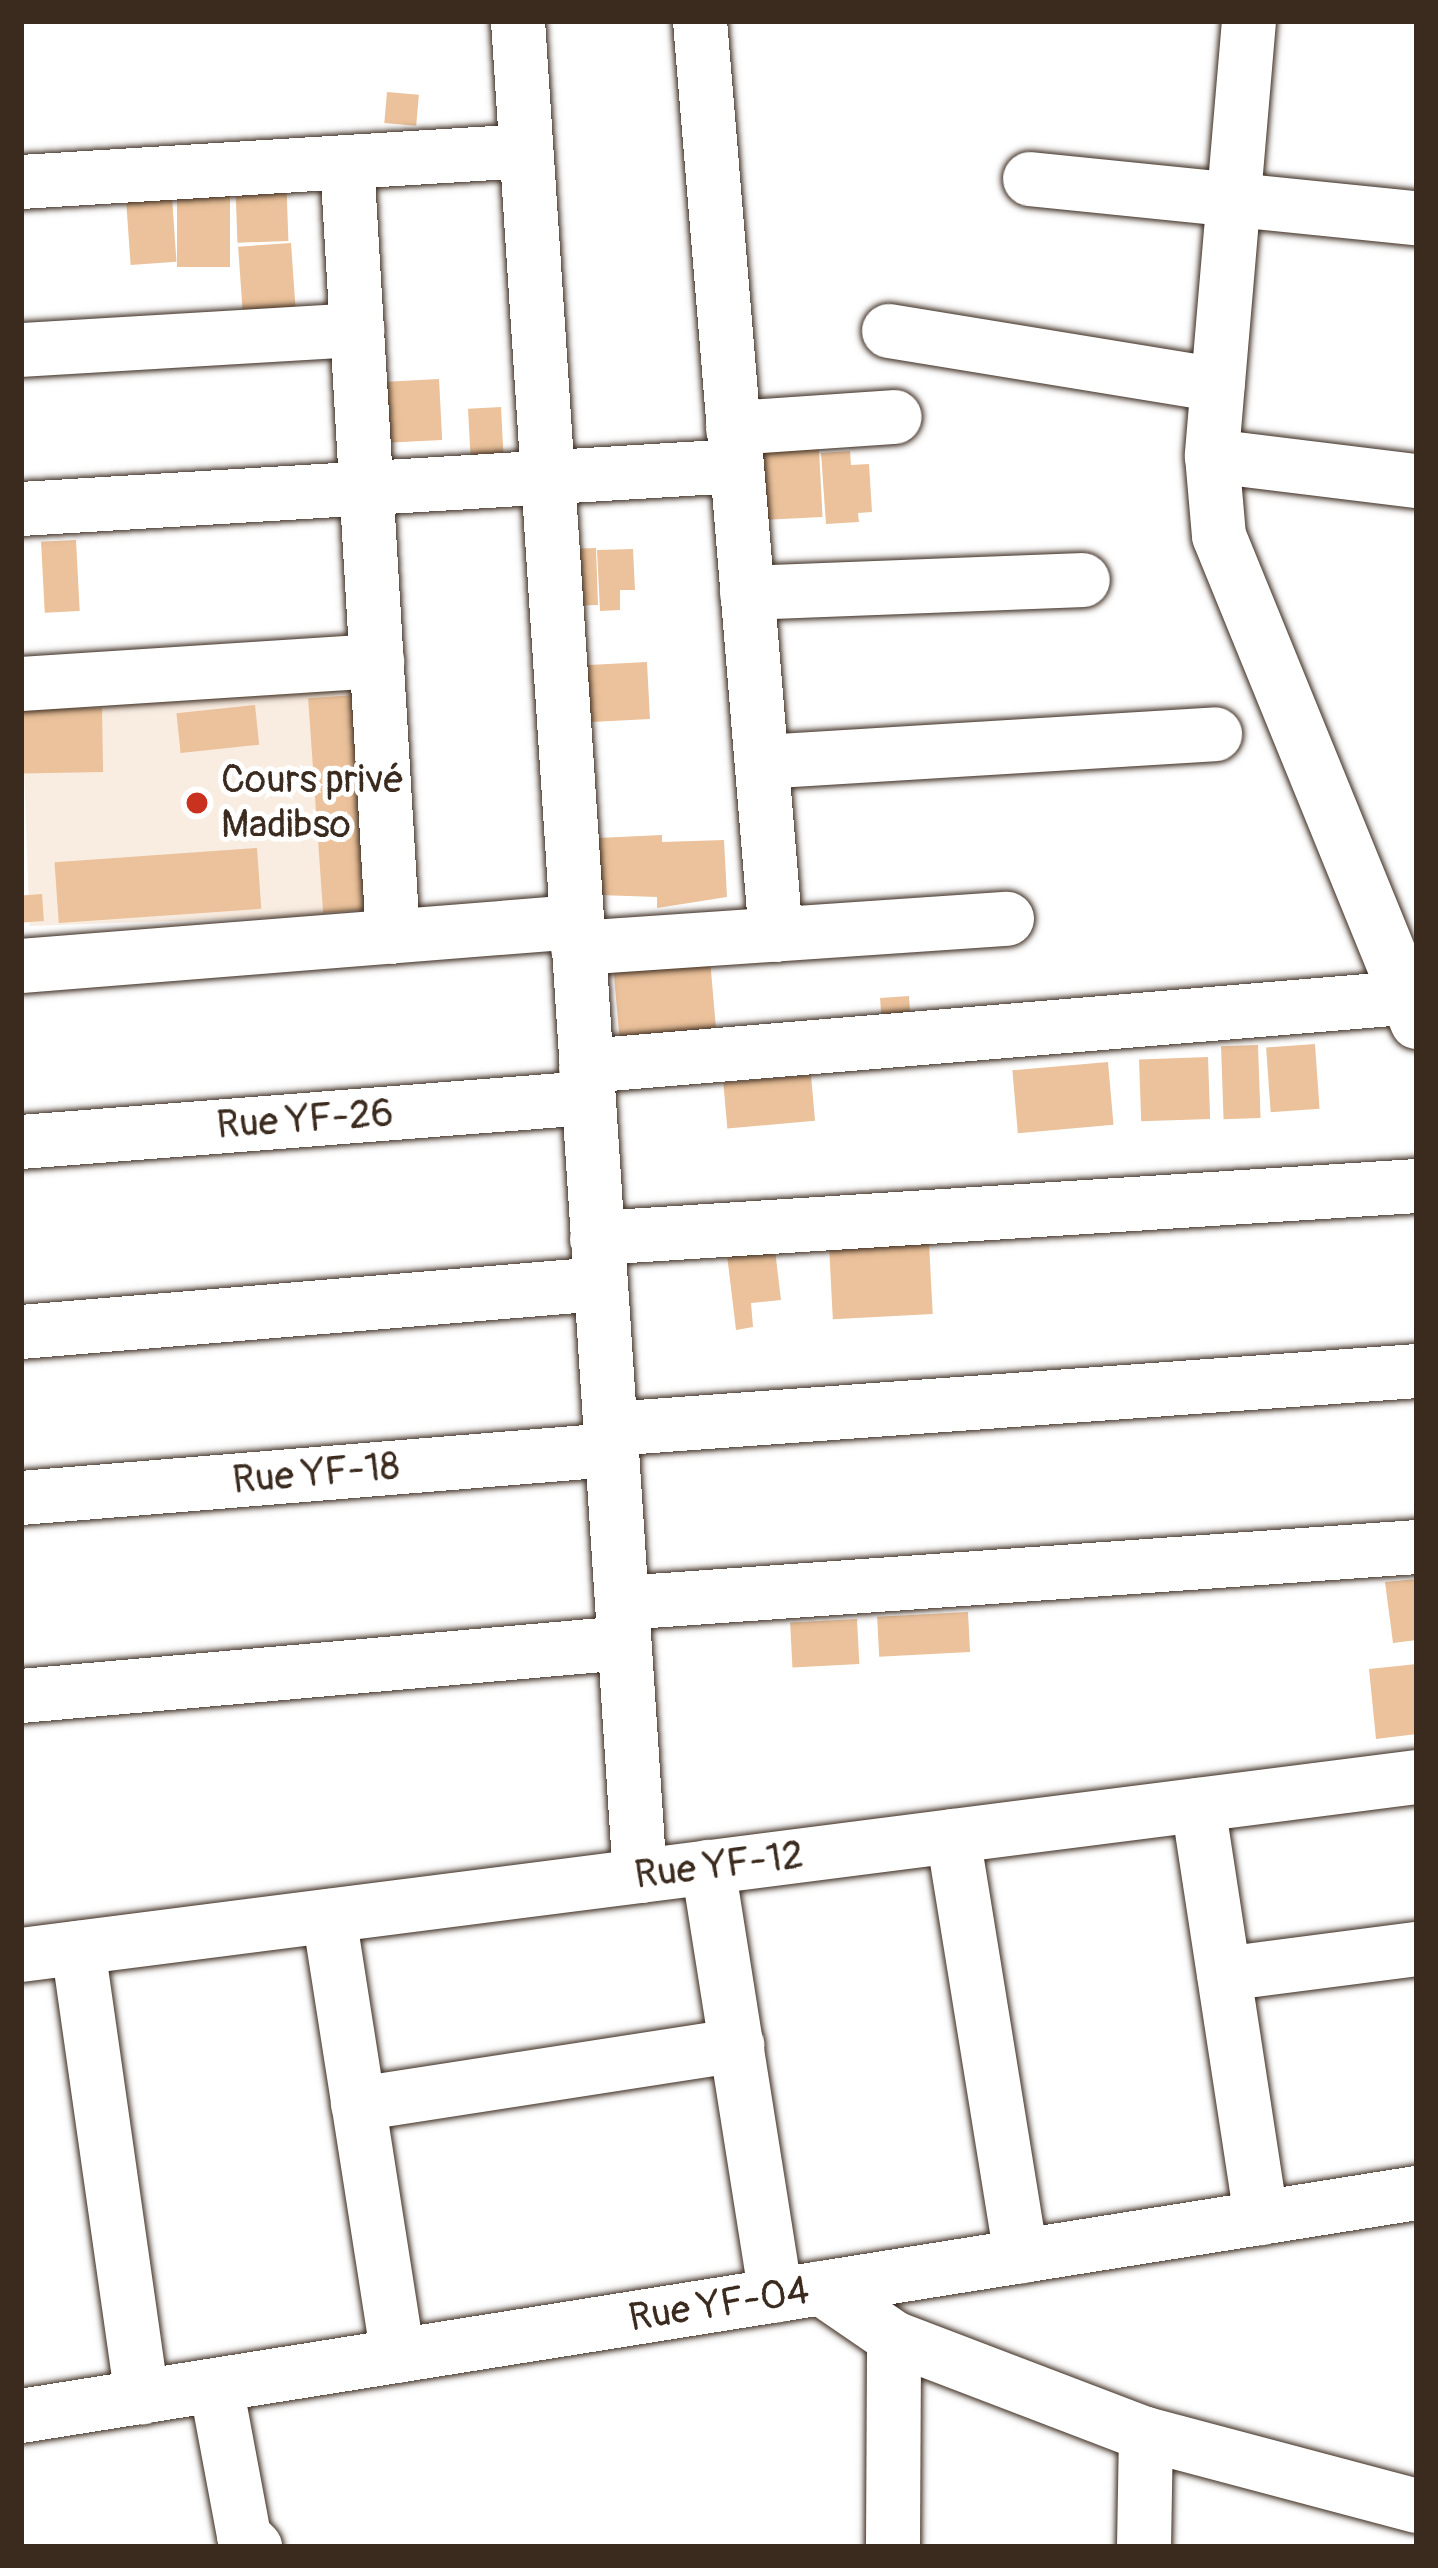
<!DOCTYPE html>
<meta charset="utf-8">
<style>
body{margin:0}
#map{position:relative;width:1438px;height:2568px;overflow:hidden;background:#fff;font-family:Pangolin,sans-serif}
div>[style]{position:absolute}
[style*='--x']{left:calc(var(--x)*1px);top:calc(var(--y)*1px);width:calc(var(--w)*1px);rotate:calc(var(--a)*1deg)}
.built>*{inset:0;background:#f9ede1;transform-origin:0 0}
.building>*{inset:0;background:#ebc29b;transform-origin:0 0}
.roads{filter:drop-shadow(0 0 3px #3b2a1e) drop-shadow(0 0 3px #3b2a1e)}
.minor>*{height:54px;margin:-27px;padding:0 27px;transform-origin:27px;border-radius:27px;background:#fff}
.dots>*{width:33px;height:33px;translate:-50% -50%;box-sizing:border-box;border:6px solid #fff;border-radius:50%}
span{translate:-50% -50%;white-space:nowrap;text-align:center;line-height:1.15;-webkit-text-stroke:10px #fff;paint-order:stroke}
.poi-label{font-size:39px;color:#3b2a1e}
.left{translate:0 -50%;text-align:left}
.street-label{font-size:39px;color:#3b2a1e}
.frame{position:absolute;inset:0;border:24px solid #3b2a1e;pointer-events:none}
</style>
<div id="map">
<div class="built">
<i style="left:368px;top:675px;width:239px;height:347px;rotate:88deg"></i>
</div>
<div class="building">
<i style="left:387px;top:92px;width:32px;height:31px;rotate:5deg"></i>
<i style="left:286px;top:172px;width:69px;height:51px;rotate:88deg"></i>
<i style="left:171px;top:183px;width:79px;height:46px;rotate:86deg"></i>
<i style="left:177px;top:184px;width:53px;height:83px"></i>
<i style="left:291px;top:243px;width:73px;height:53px;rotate:86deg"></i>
<i style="left:439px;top:379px;width:61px;height:66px;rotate:87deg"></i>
<i style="left:501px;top:407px;width:55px;height:33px;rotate:87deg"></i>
<i style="left:819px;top:449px;width:68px;height:68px;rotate:87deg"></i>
<i style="clip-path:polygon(850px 451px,851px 465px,869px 464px,872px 512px,858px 513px,859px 522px,826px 524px,821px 453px)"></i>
<i style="left:76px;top:540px;width:71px;height:35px;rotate:87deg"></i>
<i style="left:596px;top:548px;width:57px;height:28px;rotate:88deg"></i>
<i style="clip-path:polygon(633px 549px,635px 590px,620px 590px,620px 610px,600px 611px,597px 550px)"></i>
<i style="left:647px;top:662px;width:57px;height:73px;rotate:87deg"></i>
<i style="left:356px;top:695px;width:215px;height:48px;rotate:86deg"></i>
<i style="left:255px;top:705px;width:40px;height:79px;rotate:84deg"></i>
<i style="left:102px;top:708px;width:64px;height:81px;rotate:89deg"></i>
<i style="clip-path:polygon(662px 835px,662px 842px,724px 840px,727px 897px,657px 908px,657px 897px,599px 895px,597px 838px)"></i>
<i style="left:257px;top:848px;width:61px;height:203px;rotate:86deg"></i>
<i style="left:42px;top:894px;width:27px;height:21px;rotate:86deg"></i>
<i style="left:709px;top:948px;width:88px;height:97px;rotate:85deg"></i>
<i style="left:909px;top:996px;width:32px;height:29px;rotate:86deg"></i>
<i style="left:1315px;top:1044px;width:65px;height:49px;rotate:86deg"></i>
<i style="left:1258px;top:1045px;width:73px;height:37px;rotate:88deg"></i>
<i style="left:1208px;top:1057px;width:62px;height:69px;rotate:88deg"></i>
<i style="left:1108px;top:1062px;width:63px;height:96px;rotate:85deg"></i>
<i style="left:811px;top:1075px;width:46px;height:88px;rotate:85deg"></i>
<i style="left:929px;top:1243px;width:71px;height:100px;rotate:87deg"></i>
<i style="clip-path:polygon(775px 1250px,781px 1300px,751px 1303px,753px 1327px,736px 1330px,727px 1255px)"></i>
<i style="clip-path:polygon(1417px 1579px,1417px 1640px,1393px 1643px,1385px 1582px)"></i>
<i style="left:968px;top:1612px;width:40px;height:91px;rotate:87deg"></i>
<i style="left:857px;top:1619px;width:45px;height:67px;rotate:87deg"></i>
<i style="clip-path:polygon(1417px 1664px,1417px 1734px,1376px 1739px,1369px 1669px)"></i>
</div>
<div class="roads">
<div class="minor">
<i style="--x:518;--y:21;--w:1859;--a:86.24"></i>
<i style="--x:700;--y:21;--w:917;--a:85.25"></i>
<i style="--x:1249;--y:21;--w:437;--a:94.9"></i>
<i style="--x:1212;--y:456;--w:80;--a:85"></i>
<i style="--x:1219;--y:536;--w:525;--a:67.83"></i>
<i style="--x:347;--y:162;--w:776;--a:86.6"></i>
<i style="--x:1030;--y:179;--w:389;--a:5.8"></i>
<i style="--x:21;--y:182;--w:506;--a:-3.51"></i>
<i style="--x:889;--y:331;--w:333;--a:9.3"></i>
<i style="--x:21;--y:350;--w:337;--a:-3.4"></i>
<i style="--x:733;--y:428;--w:162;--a:-3.9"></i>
<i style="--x:1212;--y:456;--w:207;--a:7"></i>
<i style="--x:21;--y:509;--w:716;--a:-3.44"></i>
<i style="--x:747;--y:593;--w:336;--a:-2.2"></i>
<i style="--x:21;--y:684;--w:357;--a:-3.7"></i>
<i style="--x:762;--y:762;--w:454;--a:-3.5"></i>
<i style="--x:578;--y:948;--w:430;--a:-3.9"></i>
<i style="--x:21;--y:966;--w:556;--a:-4.54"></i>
<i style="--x:586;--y:1066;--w:819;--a:-4.76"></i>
<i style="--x:21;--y:1142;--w:569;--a:-4.44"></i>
<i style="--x:597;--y:1238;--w:822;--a:-3.63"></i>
<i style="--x:21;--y:1332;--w:581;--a:-4.74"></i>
<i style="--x:610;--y:1429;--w:809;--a:-4.11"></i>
<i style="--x:21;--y:1498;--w:592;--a:-4.65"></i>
<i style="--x:622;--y:1603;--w:797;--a:-4.03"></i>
<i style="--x:21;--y:1696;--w:605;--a:-5.02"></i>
<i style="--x:1198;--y:1805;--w:418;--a:81.3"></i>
<i style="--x:953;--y:1836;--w:426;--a:80.8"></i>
<i style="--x:708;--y:1867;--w:434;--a:81"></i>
<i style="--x:329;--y:1916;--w:445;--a:81.1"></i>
<i style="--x:78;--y:1948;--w:454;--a:81.9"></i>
<i style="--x:21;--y:1955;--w:1407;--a:-7.27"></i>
<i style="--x:1224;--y:1974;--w:195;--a:-7.4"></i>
<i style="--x:358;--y:2104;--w:384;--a:-8.8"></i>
<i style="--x:821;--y:2288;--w:88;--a:34.4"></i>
<i style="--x:894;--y:2338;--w:270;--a:20.9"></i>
<i style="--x:1146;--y:2434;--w:280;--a:14.9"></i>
<i style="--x:216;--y:2386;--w:153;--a:79.4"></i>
<i style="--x:244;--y:2536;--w:16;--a:45"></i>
<i style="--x:21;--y:2416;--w:1414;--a:-9.08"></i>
<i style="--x:893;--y:2547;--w:209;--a:-89.7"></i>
<i style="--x:1144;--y:2547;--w:113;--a:-89"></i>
</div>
</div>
<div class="dots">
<i style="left:197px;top:803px;background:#c8321e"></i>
</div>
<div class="poi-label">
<span class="left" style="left:221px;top:803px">Cours privé<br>Madibso</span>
</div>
<div class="street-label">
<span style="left:305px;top:1120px;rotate:-4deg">Rue YF-26</span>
<span style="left:316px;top:1474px;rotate:-5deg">Rue YF-18</span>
<span style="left:719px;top:1866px;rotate:-7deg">Rue YF-12</span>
<span style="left:719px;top:2305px;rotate:-9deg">Rue YF-04</span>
</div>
<div class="frame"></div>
</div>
